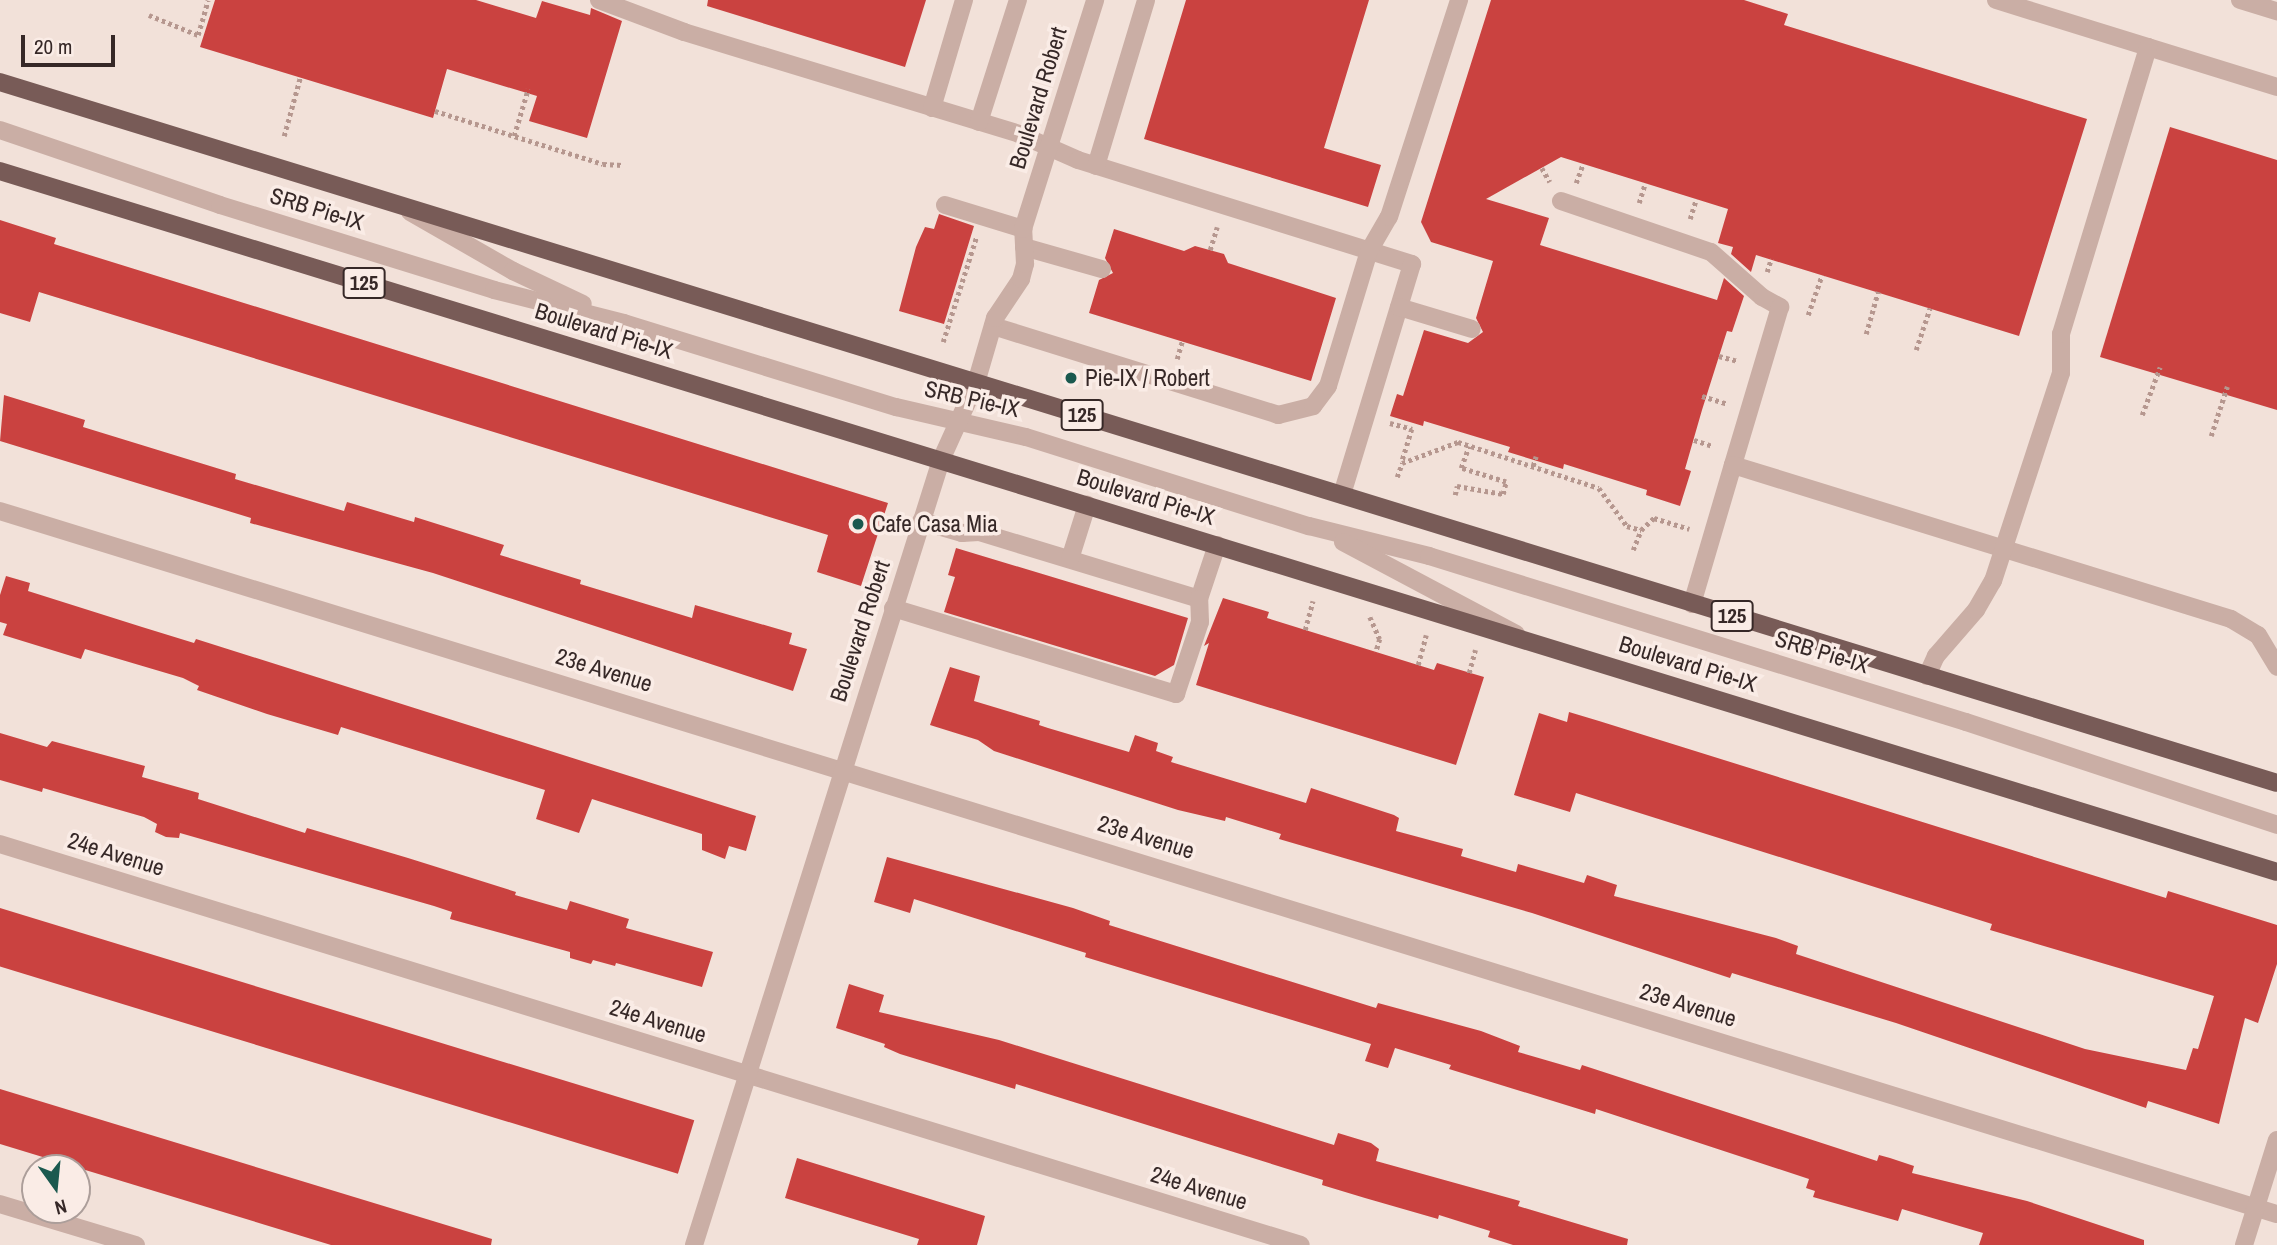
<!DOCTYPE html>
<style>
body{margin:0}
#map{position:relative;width:2277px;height:1245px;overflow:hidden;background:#f2e1d9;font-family:"Archivo Narrow",sans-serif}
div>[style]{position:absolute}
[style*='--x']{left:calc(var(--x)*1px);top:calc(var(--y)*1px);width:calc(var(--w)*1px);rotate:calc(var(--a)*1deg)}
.building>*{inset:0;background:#ca4240;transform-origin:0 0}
.path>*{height:4.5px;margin-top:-2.25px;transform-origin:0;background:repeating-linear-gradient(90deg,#b6978f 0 3.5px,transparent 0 7px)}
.service>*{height:18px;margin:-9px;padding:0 9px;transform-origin:9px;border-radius:9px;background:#caaea5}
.minor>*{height:18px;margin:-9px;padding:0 9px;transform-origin:9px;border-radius:9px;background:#caaea5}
.primary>*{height:18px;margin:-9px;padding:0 9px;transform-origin:9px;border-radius:9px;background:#785b57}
.dots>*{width:19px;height:19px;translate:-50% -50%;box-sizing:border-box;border:4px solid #faece6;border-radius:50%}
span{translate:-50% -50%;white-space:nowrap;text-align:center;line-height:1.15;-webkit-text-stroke:7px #faece6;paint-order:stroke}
.shield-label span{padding:2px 5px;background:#faece6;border:2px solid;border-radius:5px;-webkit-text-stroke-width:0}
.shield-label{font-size:21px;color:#362827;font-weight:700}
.street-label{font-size:23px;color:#362827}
.poi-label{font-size:23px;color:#362827}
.left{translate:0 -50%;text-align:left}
.north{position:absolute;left:21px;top:1154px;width:70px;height:70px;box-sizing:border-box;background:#faece6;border:2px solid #ac9e9a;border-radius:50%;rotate:165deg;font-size:19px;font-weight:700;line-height:28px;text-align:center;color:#362827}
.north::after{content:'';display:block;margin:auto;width:24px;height:32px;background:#1b594f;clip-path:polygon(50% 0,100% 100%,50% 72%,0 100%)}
.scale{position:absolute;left:21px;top:35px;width:94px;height:32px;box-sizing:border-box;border:4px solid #362827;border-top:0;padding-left:9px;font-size:21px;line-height:24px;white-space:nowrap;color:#362827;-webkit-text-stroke:5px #faece6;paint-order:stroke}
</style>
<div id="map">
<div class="building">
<i style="clip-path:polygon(215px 0,476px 0,536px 18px,542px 1px,590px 15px,591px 8px,622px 21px,587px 138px,529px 121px,537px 96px,447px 69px,433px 118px,200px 47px)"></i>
<i style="clip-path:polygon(708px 0,926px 0,905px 67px,707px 6px)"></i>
<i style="clip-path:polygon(1186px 0,1369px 0,1324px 148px,1381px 165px,1368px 207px,1144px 139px)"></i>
<i style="clip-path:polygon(1491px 0,1744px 0,1788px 14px,1784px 25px,2087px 119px,2019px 336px,1756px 255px,1751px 272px,1731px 254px,1733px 247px,1718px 243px,1728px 209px,1561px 157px,1486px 199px,1549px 218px,1540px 245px,1717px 300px,1724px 278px,1744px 296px,1732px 332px,1727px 331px,1702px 410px,1685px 469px,1691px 471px,1680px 506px,1646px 495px,1647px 490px,1564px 464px,1563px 469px,1508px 452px,1510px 447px,1424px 421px,1423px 426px,1390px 416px,1397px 394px,1403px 396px,1424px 330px,1468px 343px,1483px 332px,1476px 318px,1493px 261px,1431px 242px,1421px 222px)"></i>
<i style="clip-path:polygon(2170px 127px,2277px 160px,2277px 410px,2100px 357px)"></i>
<i style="clip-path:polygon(939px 214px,974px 226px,944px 324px,899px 311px,916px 247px,925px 227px,934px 229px)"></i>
<i style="clip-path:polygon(0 220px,56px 238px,54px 244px,888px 503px,861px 586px,817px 572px,828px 535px,39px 292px,30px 322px,0 313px)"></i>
<i style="clip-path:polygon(1114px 229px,1184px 251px,1195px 246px,1224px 254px,1228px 263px,1336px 298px,1311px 381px,1089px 313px,1099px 280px,1113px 273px,1105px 258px)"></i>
<i style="clip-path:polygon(4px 395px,85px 420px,83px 427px,236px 474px,235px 479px,344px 511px,347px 502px,414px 522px,415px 517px,504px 545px,500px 555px,581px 580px,580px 584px,692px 618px,695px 605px,792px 633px,789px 644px,807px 649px,793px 691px,433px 573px,250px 523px,251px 518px,0 441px)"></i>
<i style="clip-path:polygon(956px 548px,1188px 618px,1174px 665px,1155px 676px,944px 612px,955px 577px,948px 575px)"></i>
<i style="clip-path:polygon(6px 576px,30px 583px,28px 591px,142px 627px,194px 643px,196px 639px,756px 816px,746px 851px,729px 846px,725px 859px,702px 850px,702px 834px,592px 799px,579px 833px,536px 819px,545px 790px,341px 727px,338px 735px,267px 714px,197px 690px,199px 686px,183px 678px,85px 649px,81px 659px,3px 635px,7px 624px,0 622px,0 595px)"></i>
<i style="clip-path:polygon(1223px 598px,1269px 612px,1267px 618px,1434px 670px,1437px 663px,1484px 677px,1456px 765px,1196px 685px,1209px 643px,1204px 646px)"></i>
<i style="clip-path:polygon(950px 667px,980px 676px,974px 701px,1040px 721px,1039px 725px,1048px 728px,1129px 752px,1135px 735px,1158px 743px,1156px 751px,1173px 757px,1171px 762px,1306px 803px,1311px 788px,1394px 815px,1399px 818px,1396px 831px,1463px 849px,1461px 856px,1516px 872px,1518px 864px,1584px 883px,1587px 875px,1617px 885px,1614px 896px,1776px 938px,1798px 946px,1796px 954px,2085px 1049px,2186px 1070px,2193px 1048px,2198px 1049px,2214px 996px,1990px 930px,1992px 924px,1576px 793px,1570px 812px,1514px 795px,1539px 713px,1567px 722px,1569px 712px,1599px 721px,2166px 898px,2168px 891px,2277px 925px,2277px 964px,2258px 1023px,2245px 1018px,2219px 1124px,2148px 1101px,2146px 1108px,1896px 1023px,1732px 973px,1730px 978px,1532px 913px,1279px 839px,1281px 834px,1226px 817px,1225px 821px,1178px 810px,994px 751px,978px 740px,930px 725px)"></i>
<i style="clip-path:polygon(0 733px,47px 747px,52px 741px,145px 766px,142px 777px,199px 793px,198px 799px,305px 833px,307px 828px,408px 858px,516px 892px,515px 895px,567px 910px,570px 901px,629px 919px,626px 928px,713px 952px,702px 987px,616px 963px,615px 966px,593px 960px,591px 964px,570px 958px,570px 952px,450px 919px,452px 912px,434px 906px,180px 833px,179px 838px,166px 837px,155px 832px,157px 824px,144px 817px,43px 788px,42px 792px,0 780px)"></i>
<i style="clip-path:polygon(887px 857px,1073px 908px,1110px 921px,1109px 925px,1376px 1008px,1378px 1003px,1481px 1031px,1520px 1046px,1518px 1052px,1580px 1070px,1582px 1065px,1877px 1161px,1879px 1155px,1890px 1158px,1914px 1166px,1912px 1173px,2027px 1201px,2144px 1240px,2144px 1245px,1979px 1245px,1983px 1233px,1902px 1209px,1898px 1221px,1813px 1197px,1815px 1191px,1806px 1188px,1809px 1179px,1596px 1109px,1595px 1114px,1449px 1069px,1451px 1065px,1395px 1048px,1388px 1068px,1365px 1061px,1371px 1044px,1085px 957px,1086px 953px,914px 899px,910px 913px,874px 902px)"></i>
<i style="left:0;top:908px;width:726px;height:56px;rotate:17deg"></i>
<i style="clip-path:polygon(849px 984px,884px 995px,879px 1012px,999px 1040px,1334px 1145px,1338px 1133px,1371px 1143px,1379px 1149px,1376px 1161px,1520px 1201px,1518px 1206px,1628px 1239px,1627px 1245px,1513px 1245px,1488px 1237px,1490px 1231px,1439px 1215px,1438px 1219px,1365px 1198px,1322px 1185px,1323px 1180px,1016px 1084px,1015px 1089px,900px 1054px,884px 1047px,885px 1044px,836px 1028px)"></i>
<i style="clip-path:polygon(0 1089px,492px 1239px,491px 1245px,331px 1245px,0 1144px)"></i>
<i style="clip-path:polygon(797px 1158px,985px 1216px,977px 1245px,917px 1245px,919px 1239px,785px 1198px)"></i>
</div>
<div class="path">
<i style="--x:149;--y:15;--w:53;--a:22.2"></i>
<i style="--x:198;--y:35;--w:36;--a:-74"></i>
<i style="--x:435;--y:111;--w:176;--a:17.5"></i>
<i style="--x:603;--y:164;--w:20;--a:3"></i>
<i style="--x:284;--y:136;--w:60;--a:-74.6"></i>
<i style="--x:514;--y:136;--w:49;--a:-73.4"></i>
<i style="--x:1542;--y:168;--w:16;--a:60"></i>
<i style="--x:1576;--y:183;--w:20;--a:-70"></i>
<i style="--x:1639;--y:203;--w:21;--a:-73"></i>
<i style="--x:1690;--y:219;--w:21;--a:-73"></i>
<i style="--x:1210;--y:250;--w:24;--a:-73"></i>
<i style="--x:1767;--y:272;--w:14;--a:-73"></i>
<i style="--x:1808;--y:315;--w:42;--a:-70.7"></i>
<i style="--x:1866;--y:334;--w:44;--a:-74.1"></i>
<i style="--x:943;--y:342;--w:109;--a:-72.4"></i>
<i style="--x:1916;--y:350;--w:44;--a:-71.6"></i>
<i style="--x:1719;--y:356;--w:20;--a:15"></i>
<i style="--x:1177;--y:359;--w:19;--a:-74"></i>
<i style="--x:1702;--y:396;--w:27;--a:17"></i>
<i style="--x:2142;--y:415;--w:51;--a:-69.4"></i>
<i style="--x:1390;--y:423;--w:23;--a:15"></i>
<i style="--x:1412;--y:429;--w:34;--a:107"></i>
<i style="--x:2211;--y:436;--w:52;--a:-71.9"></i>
<i style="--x:1694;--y:440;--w:20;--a:18"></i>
<i style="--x:1533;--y:466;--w:10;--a:-73"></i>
<i style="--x:1397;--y:477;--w:15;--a:-70"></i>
<i style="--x:1402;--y:463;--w:60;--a:-20.6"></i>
<i style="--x:1458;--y:442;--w:148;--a:18.1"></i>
<i style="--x:1599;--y:488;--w:47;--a:53.6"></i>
<i style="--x:1627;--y:526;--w:15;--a:16"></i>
<i style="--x:1455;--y:495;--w:9;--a:-77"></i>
<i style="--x:1457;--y:486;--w:47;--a:9.9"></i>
<i style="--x:1503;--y:494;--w:12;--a:-76"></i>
<i style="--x:1506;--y:482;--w:47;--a:-162.7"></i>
<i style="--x:1461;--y:468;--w:23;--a:-70"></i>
<i style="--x:1633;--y:550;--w:22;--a:-68"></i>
<i style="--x:1641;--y:530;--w:18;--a:-43"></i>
<i style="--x:1654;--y:518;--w:37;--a:17"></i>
<i style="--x:1370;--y:617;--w:24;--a:66"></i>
<i style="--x:1380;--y:639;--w:14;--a:107"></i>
<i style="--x:1305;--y:630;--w:30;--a:-75"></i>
<i style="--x:1418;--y:665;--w:31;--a:-75"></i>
<i style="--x:1469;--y:673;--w:24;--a:-75"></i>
</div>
<div class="service">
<i style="--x:599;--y:0;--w:91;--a:20.6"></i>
<i style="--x:684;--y:32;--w:350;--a:16.9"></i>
<i style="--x:1019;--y:134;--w:64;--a:23.8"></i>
<i style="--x:1078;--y:160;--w:350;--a:17.3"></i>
<i style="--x:1412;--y:264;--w:241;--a:106.9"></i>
<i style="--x:1996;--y:0;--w:294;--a:17.2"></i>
<i style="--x:2240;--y:0;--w:39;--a:17"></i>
<i style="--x:932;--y:108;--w:113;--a:-73.5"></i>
<i style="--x:979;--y:122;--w:128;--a:-72.3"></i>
<i style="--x:0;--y:130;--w:232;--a:18.8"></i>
<i style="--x:220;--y:205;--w:287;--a:17.2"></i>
<i style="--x:494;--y:290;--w:134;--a:14.2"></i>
<i style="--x:624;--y:323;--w:285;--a:17.2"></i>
<i style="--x:896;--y:407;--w:133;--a:13"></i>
<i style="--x:1026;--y:437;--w:297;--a:17.5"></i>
<i style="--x:1309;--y:526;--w:124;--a:14"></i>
<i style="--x:1429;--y:556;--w:562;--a:17.18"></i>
<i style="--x:1966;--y:722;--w:328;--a:18.3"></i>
<i style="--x:1096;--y:166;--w:173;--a:-73.2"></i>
<i style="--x:1561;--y:201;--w:158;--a:18.8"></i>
<i style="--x:1711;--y:252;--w:68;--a:41.4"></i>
<i style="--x:1762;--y:297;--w:21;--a:29"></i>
<i style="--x:1780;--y:307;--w:165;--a:106.6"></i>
<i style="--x:945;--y:205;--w:82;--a:17.1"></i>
<i style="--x:410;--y:212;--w:119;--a:29.8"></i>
<i style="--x:513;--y:271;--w:77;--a:25.2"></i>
<i style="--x:1024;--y:247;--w:81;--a:15.8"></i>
<i style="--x:1399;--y:307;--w:76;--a:16.8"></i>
<i style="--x:993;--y:326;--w:299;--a:17.3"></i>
<i style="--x:1278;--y:415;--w:36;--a:-14"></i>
<i style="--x:1313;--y:406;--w:25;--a:-53"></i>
<i style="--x:1328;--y:386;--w:141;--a:-73.1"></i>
<i style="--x:1369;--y:251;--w:39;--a:-60"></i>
<i style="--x:1389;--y:217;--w:228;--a:-72.1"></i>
<i style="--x:921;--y:521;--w:43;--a:16.3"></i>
<i style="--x:962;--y:533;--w:17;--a:-3"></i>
<i style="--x:979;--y:532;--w:230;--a:16.9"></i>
<i style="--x:1199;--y:599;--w:57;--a:-71.6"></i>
<i style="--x:1343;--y:542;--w:196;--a:28"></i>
<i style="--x:1070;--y:559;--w:57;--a:-72.5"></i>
<i style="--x:1692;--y:604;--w:145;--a:-73.6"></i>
<i style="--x:1733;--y:465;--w:521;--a:17.18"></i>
<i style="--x:2231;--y:619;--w:31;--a:31"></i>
<i style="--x:2258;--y:635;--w:37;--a:59"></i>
<i style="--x:893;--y:608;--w:296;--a:16.9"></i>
<i style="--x:1176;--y:694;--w:76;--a:-71.6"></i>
<i style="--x:1200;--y:622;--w:23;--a:-92"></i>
<i style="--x:1927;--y:676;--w:22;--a:-66"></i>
<i style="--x:1936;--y:656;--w:61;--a:-49"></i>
<i style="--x:1976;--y:610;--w:34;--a:-60"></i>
<i style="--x:1993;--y:581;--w:219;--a:-71.9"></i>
<i style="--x:2061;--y:373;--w:39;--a:-90"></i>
<i style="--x:2061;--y:334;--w:300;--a:-73.1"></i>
</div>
<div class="minor">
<i style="--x:0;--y:511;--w:2383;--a:17.16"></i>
<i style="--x:0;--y:844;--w:1361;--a:17.13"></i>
<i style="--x:0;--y:1204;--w:142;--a:16.8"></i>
<i style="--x:694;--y:1245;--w:823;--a:-72.53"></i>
<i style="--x:941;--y:460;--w:85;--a:-65.6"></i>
<i style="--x:976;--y:383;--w:68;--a:-73.7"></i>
<i style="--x:995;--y:318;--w:47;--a:-56.3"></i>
<i style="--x:1021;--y:279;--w:16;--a:-75"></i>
<i style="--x:1025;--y:264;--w:35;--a:-93"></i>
<i style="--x:1023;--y:229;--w:240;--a:-72.5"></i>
<i style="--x:2244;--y:1245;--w:110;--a:-72.6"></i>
</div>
<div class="primary">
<i style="--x:0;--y:82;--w:2382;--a:17.11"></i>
<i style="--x:0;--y:171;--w:2382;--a:17.11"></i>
</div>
<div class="dots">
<i style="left:1071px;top:378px;background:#1b594f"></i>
<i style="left:858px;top:524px;background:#1b594f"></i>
</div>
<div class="shield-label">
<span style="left:364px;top:283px">125</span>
<span style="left:1082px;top:415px">125</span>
<span style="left:1732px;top:616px">125</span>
</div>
<div class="street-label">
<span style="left:1038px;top:98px;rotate:-73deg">Boulevard Robert</span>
<span style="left:317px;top:209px;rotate:17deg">SRB Pie-IX</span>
<span style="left:604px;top:331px;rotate:17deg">Boulevard Pie-IX</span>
<span style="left:972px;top:399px;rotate:13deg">SRB Pie-IX</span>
<span style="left:1146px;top:497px;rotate:17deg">Boulevard Pie-IX</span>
<span style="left:860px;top:631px;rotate:-72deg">Boulevard Robert</span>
<span style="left:1822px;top:652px;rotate:17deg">SRB Pie-IX</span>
<span style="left:1688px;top:664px;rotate:17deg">Boulevard Pie-IX</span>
<span style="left:604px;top:670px;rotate:17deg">23e Avenue</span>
<span style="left:1146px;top:837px;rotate:17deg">23e Avenue</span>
<span style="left:116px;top:854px;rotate:17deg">24e Avenue</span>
<span style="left:1688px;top:1005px;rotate:17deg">23e Avenue</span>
<span style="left:658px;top:1021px;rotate:17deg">24e Avenue</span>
<span style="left:1199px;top:1188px;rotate:17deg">24e Avenue</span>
</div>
<div class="poi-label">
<span class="left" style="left:1085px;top:378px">Pie-IX / Robert</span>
<span class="left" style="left:872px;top:524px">Cafe Casa Mia</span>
</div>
<div class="north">N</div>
<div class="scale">20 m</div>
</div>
